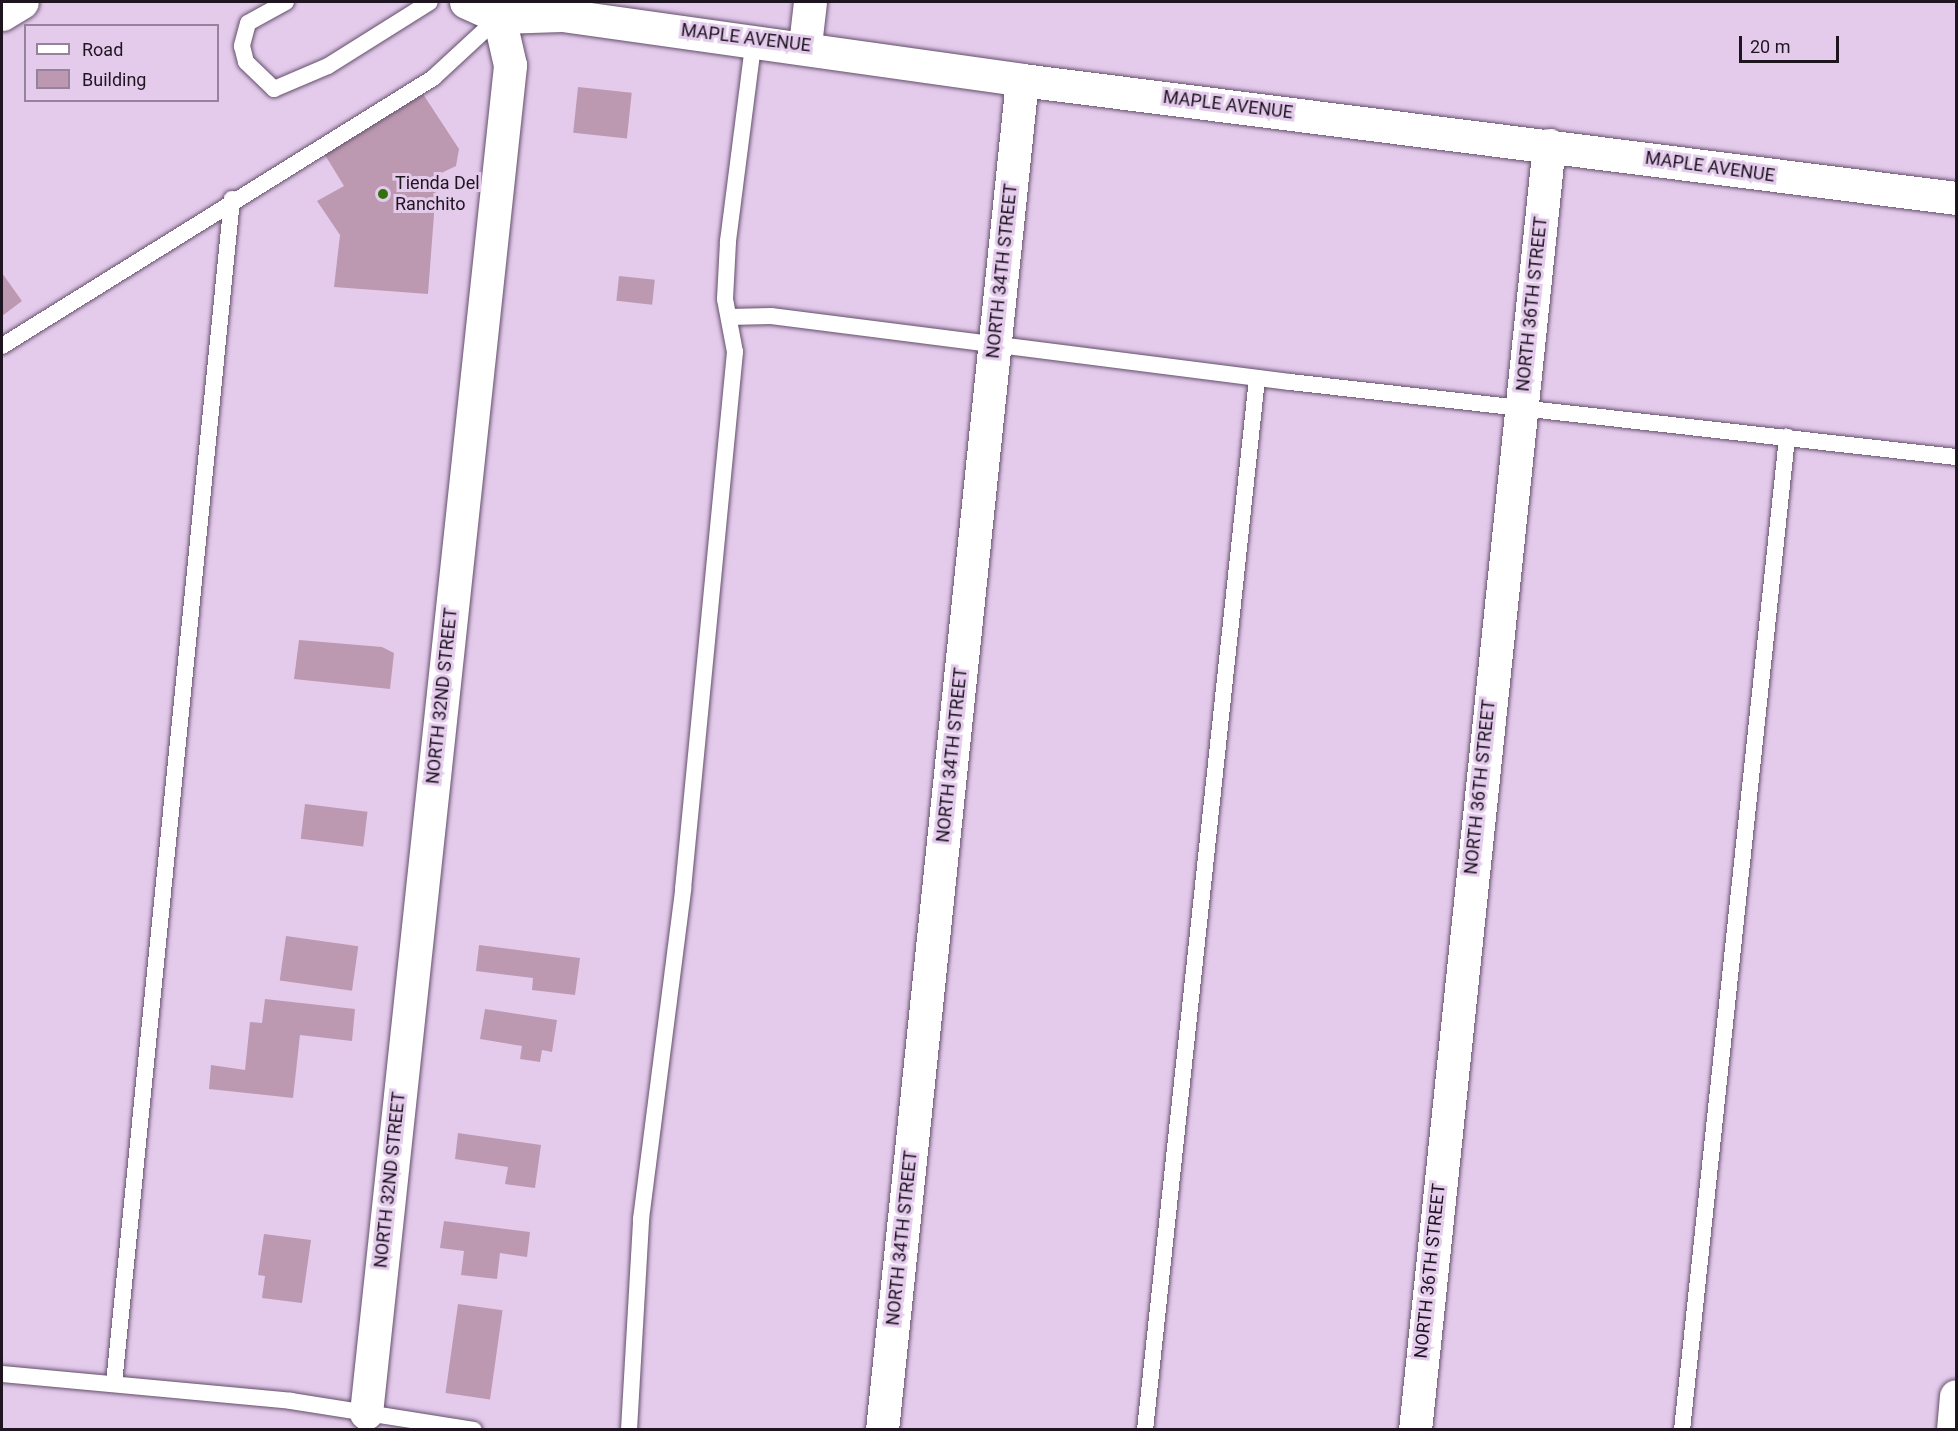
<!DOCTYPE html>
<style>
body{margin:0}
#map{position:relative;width:1958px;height:1431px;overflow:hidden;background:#e4cbec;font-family:Roboto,sans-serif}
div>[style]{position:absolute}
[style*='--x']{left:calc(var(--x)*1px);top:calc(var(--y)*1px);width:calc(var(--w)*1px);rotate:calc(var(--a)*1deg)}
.building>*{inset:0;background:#bc99b1;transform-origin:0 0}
.roads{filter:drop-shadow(0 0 2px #644f6b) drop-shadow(0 0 2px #644f6b)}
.service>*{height:16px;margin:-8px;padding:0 8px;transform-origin:8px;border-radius:8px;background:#fff}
.minor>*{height:33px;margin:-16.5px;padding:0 16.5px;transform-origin:16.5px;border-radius:16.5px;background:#fff}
.primary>*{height:33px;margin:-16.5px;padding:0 16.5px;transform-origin:16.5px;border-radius:16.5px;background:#fff}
.dots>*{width:16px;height:16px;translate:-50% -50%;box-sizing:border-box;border:3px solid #e4cbec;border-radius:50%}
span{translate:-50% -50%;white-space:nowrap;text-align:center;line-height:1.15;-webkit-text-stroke:6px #e4cbec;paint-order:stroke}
.street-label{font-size:18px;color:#1e1521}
.poi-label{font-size:18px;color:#1e1521}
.left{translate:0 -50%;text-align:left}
.frame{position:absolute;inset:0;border:3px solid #1e1521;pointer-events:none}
.legend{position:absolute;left:24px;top:24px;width:195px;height:78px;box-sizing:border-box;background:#e4cbec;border:2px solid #95829b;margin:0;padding:8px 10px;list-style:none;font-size:18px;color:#1e1521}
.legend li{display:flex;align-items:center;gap:12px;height:30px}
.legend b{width:30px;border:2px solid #95829b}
.scale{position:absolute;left:1739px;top:36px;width:100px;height:27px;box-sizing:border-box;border:3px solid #1e1521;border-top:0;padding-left:8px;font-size:18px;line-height:21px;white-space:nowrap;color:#1e1521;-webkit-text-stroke:4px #e4cbec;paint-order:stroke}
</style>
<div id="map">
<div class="building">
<i style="left:578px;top:87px;width:54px;height:46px;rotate:6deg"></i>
<i style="clip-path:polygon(423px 94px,459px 149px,456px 166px,437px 175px,428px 294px,334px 287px,340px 235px,317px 201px,344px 186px,325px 155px)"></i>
<i style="clip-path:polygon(2px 273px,22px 301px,2px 316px)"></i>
<i style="left:619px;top:276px;width:36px;height:25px;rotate:6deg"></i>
<i style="clip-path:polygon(299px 640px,382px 647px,394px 653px,390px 689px,294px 679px)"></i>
<i style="left:305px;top:804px;width:63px;height:35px;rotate:7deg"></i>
<i style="left:286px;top:936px;width:73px;height:45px;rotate:8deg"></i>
<i style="clip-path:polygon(479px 945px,580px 958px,575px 995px,532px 990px,533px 978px,476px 971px)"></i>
<i style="clip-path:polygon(265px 999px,355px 1009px,352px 1041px,300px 1035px,293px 1098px,209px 1089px,211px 1065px,245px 1070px,250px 1022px,262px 1023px)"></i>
<i style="clip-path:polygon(485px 1009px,557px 1020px,552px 1052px,542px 1050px,540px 1062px,520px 1059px,522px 1046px,480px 1039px)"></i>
<i style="clip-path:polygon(458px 1133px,541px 1145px,535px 1188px,505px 1184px,508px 1167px,455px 1159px)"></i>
<i style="clip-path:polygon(444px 1221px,530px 1232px,527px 1257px,500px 1253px,497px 1279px,461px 1275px,464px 1251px,440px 1248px)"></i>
<i style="clip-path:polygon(264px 1234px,311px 1240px,302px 1303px,262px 1298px,265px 1276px,258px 1275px)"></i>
<i style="left:458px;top:1304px;width:45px;height:90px;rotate:8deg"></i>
</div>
<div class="roads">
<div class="service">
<i style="--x:286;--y:2;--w:43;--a:151.1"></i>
<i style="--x:248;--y:23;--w:24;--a:105"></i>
<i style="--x:242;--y:46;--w:16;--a:76"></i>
<i style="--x:246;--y:62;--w:39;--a:44"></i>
<i style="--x:274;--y:89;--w:59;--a:-23.1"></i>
<i style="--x:328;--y:66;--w:120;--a:-32.1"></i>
<i style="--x:729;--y:317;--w:42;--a:-1.4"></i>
<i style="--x:771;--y:316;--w:523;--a:7.25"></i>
<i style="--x:1290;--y:382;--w:670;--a:6.43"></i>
<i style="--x:2;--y:346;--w:508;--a:-31.87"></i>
<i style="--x:433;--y:78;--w:90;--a:-42.7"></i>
<i style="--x:2;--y:1374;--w:290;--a:5.3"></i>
<i style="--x:291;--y:1401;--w:185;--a:9"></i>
<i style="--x:114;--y:1384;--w:1191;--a:-84.31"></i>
<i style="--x:629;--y:1430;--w:211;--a:-86.7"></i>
<i style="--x:641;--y:1219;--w:333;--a:-82.7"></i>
<i style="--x:683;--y:889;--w:540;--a:-84.47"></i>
<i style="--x:735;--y:352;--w:54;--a:-100.7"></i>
<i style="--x:725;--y:299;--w:58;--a:-87"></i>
<i style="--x:728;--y:241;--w:204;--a:-82.7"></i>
<i style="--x:1145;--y:1430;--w:1058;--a:-83.92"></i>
<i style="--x:1682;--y:1430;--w:999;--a:-83.96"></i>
</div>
<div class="minor">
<i style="--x:466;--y:2;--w:36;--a:24"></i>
<i style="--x:499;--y:17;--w:63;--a:-1.8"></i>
<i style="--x:562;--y:15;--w:465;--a:8"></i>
<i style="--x:1022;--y:80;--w:941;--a:7.2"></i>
<i style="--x:805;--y:45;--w:43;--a:-83.4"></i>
<i style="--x:366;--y:1413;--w:1356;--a:-83.9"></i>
<i style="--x:510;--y:65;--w:49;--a:-102.9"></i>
<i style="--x:882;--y:1430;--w:1357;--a:-84.08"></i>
<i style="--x:1415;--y:1430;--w:1292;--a:-84.05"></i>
<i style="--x:1953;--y:1430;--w:34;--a:-85"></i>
</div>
<div class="primary">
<i style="--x:2;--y:14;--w:23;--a:-31"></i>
</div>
</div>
<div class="dots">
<i style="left:383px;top:194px;background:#32720d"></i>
</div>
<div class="street-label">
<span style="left:746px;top:38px;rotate:7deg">MAPLE AVENUE</span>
<span style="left:1228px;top:105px;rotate:7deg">MAPLE AVENUE</span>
<span style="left:1710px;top:167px;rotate:8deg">MAPLE AVENUE</span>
<span style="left:1002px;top:271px;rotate:-84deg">NORTH 34TH STREET</span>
<span style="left:1532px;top:304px;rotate:-84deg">NORTH 36TH STREET</span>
<span style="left:442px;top:696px;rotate:-84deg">NORTH 32ND STREET</span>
<span style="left:952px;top:755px;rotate:-84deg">NORTH 34TH STREET</span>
<span style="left:1480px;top:787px;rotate:-84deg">NORTH 36TH STREET</span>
<span style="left:390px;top:1180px;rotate:-84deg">NORTH 32ND STREET</span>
<span style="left:902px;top:1238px;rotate:-84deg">NORTH 34TH STREET</span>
<span style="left:1430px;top:1271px;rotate:-84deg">NORTH 36TH STREET</span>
</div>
<div class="poi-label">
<span class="left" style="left:395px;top:194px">Tienda Del<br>Ranchito</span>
</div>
<div class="frame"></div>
<ul class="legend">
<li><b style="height:8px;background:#fff"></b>Road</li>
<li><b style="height:16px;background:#bc99b1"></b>Building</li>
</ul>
<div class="scale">20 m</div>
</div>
